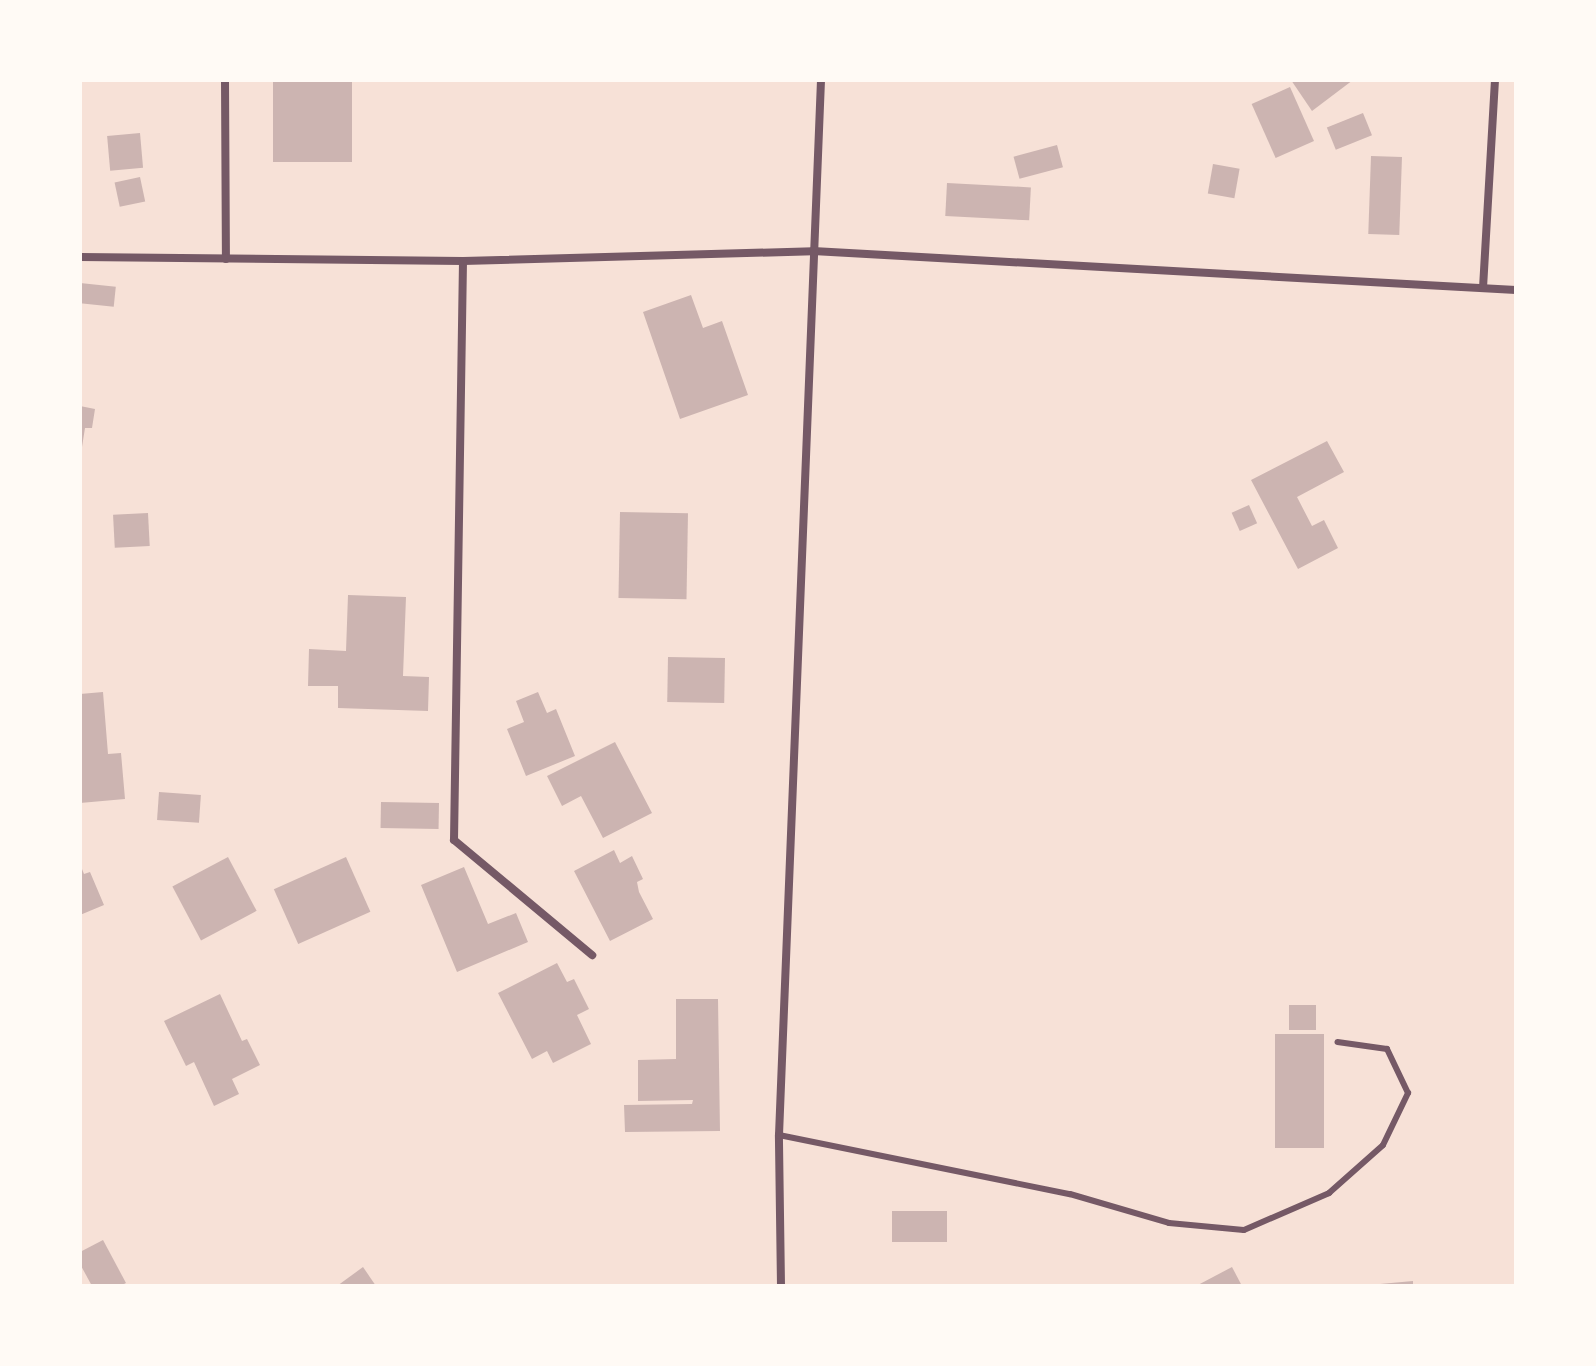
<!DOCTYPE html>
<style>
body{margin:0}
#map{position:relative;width:1596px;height:1366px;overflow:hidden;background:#f7e1d7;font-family:"Fira Sans",sans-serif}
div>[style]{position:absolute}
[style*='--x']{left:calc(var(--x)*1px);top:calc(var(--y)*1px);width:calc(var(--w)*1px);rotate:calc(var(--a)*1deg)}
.building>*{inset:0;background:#ccb4b1;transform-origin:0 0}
.service>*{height:6px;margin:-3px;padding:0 3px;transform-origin:3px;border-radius:3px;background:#755966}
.minor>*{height:8px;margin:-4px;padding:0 4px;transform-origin:4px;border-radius:4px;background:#755966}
span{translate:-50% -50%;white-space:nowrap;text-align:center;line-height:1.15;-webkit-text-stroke:7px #fffaf5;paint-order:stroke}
.frame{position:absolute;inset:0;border:82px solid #fffaf5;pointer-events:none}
</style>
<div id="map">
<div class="building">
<i style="left:273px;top:80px;width:79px;height:82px"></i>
<i style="clip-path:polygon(1291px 80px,1353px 80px,1312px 111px)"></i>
<i style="left:1290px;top:87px;width:59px;height:42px;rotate:66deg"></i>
<i style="left:1363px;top:113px;width:24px;height:39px;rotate:68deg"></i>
<i style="left:140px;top:133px;width:35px;height:33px;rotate:85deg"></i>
<i style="left:1057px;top:145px;width:23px;height:45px;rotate:75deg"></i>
<i style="left:1371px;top:156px;width:31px;height:78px;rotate:2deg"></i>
<i style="left:1213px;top:164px;width:27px;height:30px;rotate:10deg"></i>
<i style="left:140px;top:177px;width:25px;height:26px;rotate:78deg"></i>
<i style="left:947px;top:183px;width:84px;height:33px;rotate:3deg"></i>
<i style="left:80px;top:283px;width:36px;height:20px;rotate:6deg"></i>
<i style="clip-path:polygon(691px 295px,703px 328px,722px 321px,748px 395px,680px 419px,643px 312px)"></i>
<i style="clip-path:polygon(80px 406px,95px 409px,92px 428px,85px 428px,82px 447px)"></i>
<i style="clip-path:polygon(1327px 441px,1344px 472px,1297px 497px,1312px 526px,1324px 520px,1338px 548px,1298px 569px,1251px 480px)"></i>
<i style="left:1249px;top:505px;width:20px;height:19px;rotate:66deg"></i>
<i style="left:620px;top:512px;width:68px;height:86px;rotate:1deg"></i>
<i style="left:148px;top:513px;width:33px;height:35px;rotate:87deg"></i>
<i style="clip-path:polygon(348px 595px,406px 597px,403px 676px,429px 677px,428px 711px,338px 708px,338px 686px,308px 686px,309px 649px,346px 651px)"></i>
<i style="left:668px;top:657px;width:57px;height:45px;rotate:1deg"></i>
<i style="clip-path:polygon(103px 692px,108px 754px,121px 753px,125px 799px,80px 803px,80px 694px)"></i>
<i style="clip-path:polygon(538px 692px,547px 713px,556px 709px,575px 756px,526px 776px,507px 729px,524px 722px,516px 701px)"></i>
<i style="clip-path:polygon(615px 742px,652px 813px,603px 838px,581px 796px,562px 806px,547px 776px)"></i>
<i style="left:159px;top:792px;width:42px;height:28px;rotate:4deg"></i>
<i style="left:381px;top:802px;width:58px;height:26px;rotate:1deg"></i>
<i style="clip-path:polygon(614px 850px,620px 863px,632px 856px,643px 879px,637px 882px,639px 892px,653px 919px,610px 941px,574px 871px)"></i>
<i style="left:228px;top:857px;width:61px;height:63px;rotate:62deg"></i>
<i style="left:346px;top:857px;width:60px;height:79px;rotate:66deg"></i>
<i style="clip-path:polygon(80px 864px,84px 874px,90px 872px,104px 905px,80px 915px)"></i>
<i style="clip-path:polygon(464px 867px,488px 924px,516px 913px,528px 942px,457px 972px,421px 885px)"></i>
<i style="clip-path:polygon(557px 963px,567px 982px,574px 979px,589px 1009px,577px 1015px,591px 1044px,553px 1063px,547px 1051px,532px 1059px,498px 993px)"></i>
<i style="clip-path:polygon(220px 994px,242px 1041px,247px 1039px,260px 1065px,232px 1079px,239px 1094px,214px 1106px,194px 1062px,186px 1066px,164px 1021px)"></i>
<i style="clip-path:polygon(676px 999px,718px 999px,720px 1131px,625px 1132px,624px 1105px,692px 1104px,693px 1100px,638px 1101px,638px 1060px,676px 1059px)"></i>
<i style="left:1289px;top:1005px;width:27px;height:25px"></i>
<i style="left:1275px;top:1034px;width:49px;height:114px"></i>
<i style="left:947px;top:1211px;width:31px;height:55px;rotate:90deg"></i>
<i style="clip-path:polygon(103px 1240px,126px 1283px,120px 1286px,92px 1286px,80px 1264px,80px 1252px)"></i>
<i style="clip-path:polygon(363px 1267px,376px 1286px,337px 1286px)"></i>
<i style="clip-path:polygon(1232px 1267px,1242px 1286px,1196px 1286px)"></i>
<i style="clip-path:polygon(1413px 1281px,1413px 1286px,1380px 1286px,1380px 1284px)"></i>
</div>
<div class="service">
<i style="--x:779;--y:1135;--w:297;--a:11.5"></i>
<i style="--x:1070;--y:1194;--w:103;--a:16.3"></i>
<i style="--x:1169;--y:1223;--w:75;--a:5.3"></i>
<i style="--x:1244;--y:1230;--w:93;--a:-23.5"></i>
<i style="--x:1329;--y:1193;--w:72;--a:-41.6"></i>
<i style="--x:1383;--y:1145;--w:58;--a:-64.3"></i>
<i style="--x:1408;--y:1093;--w:49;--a:-115.5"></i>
<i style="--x:1387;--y:1049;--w:50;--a:-172"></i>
</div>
<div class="minor">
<i style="--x:225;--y:80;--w:179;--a:89.7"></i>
<i style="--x:80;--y:257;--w:383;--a:0.6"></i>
<i style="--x:463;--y:261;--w:350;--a:-1.6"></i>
<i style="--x:813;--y:251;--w:704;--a:3.18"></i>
<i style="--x:463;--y:261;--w:579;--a:90.89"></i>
<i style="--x:454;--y:840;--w:180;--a:39.8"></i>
<i style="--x:1483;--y:288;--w:208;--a:-86.7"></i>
<i style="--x:781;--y:1286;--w:151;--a:-90.8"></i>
<i style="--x:779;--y:1135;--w:1056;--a:-87.72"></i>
</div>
<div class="frame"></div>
</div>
